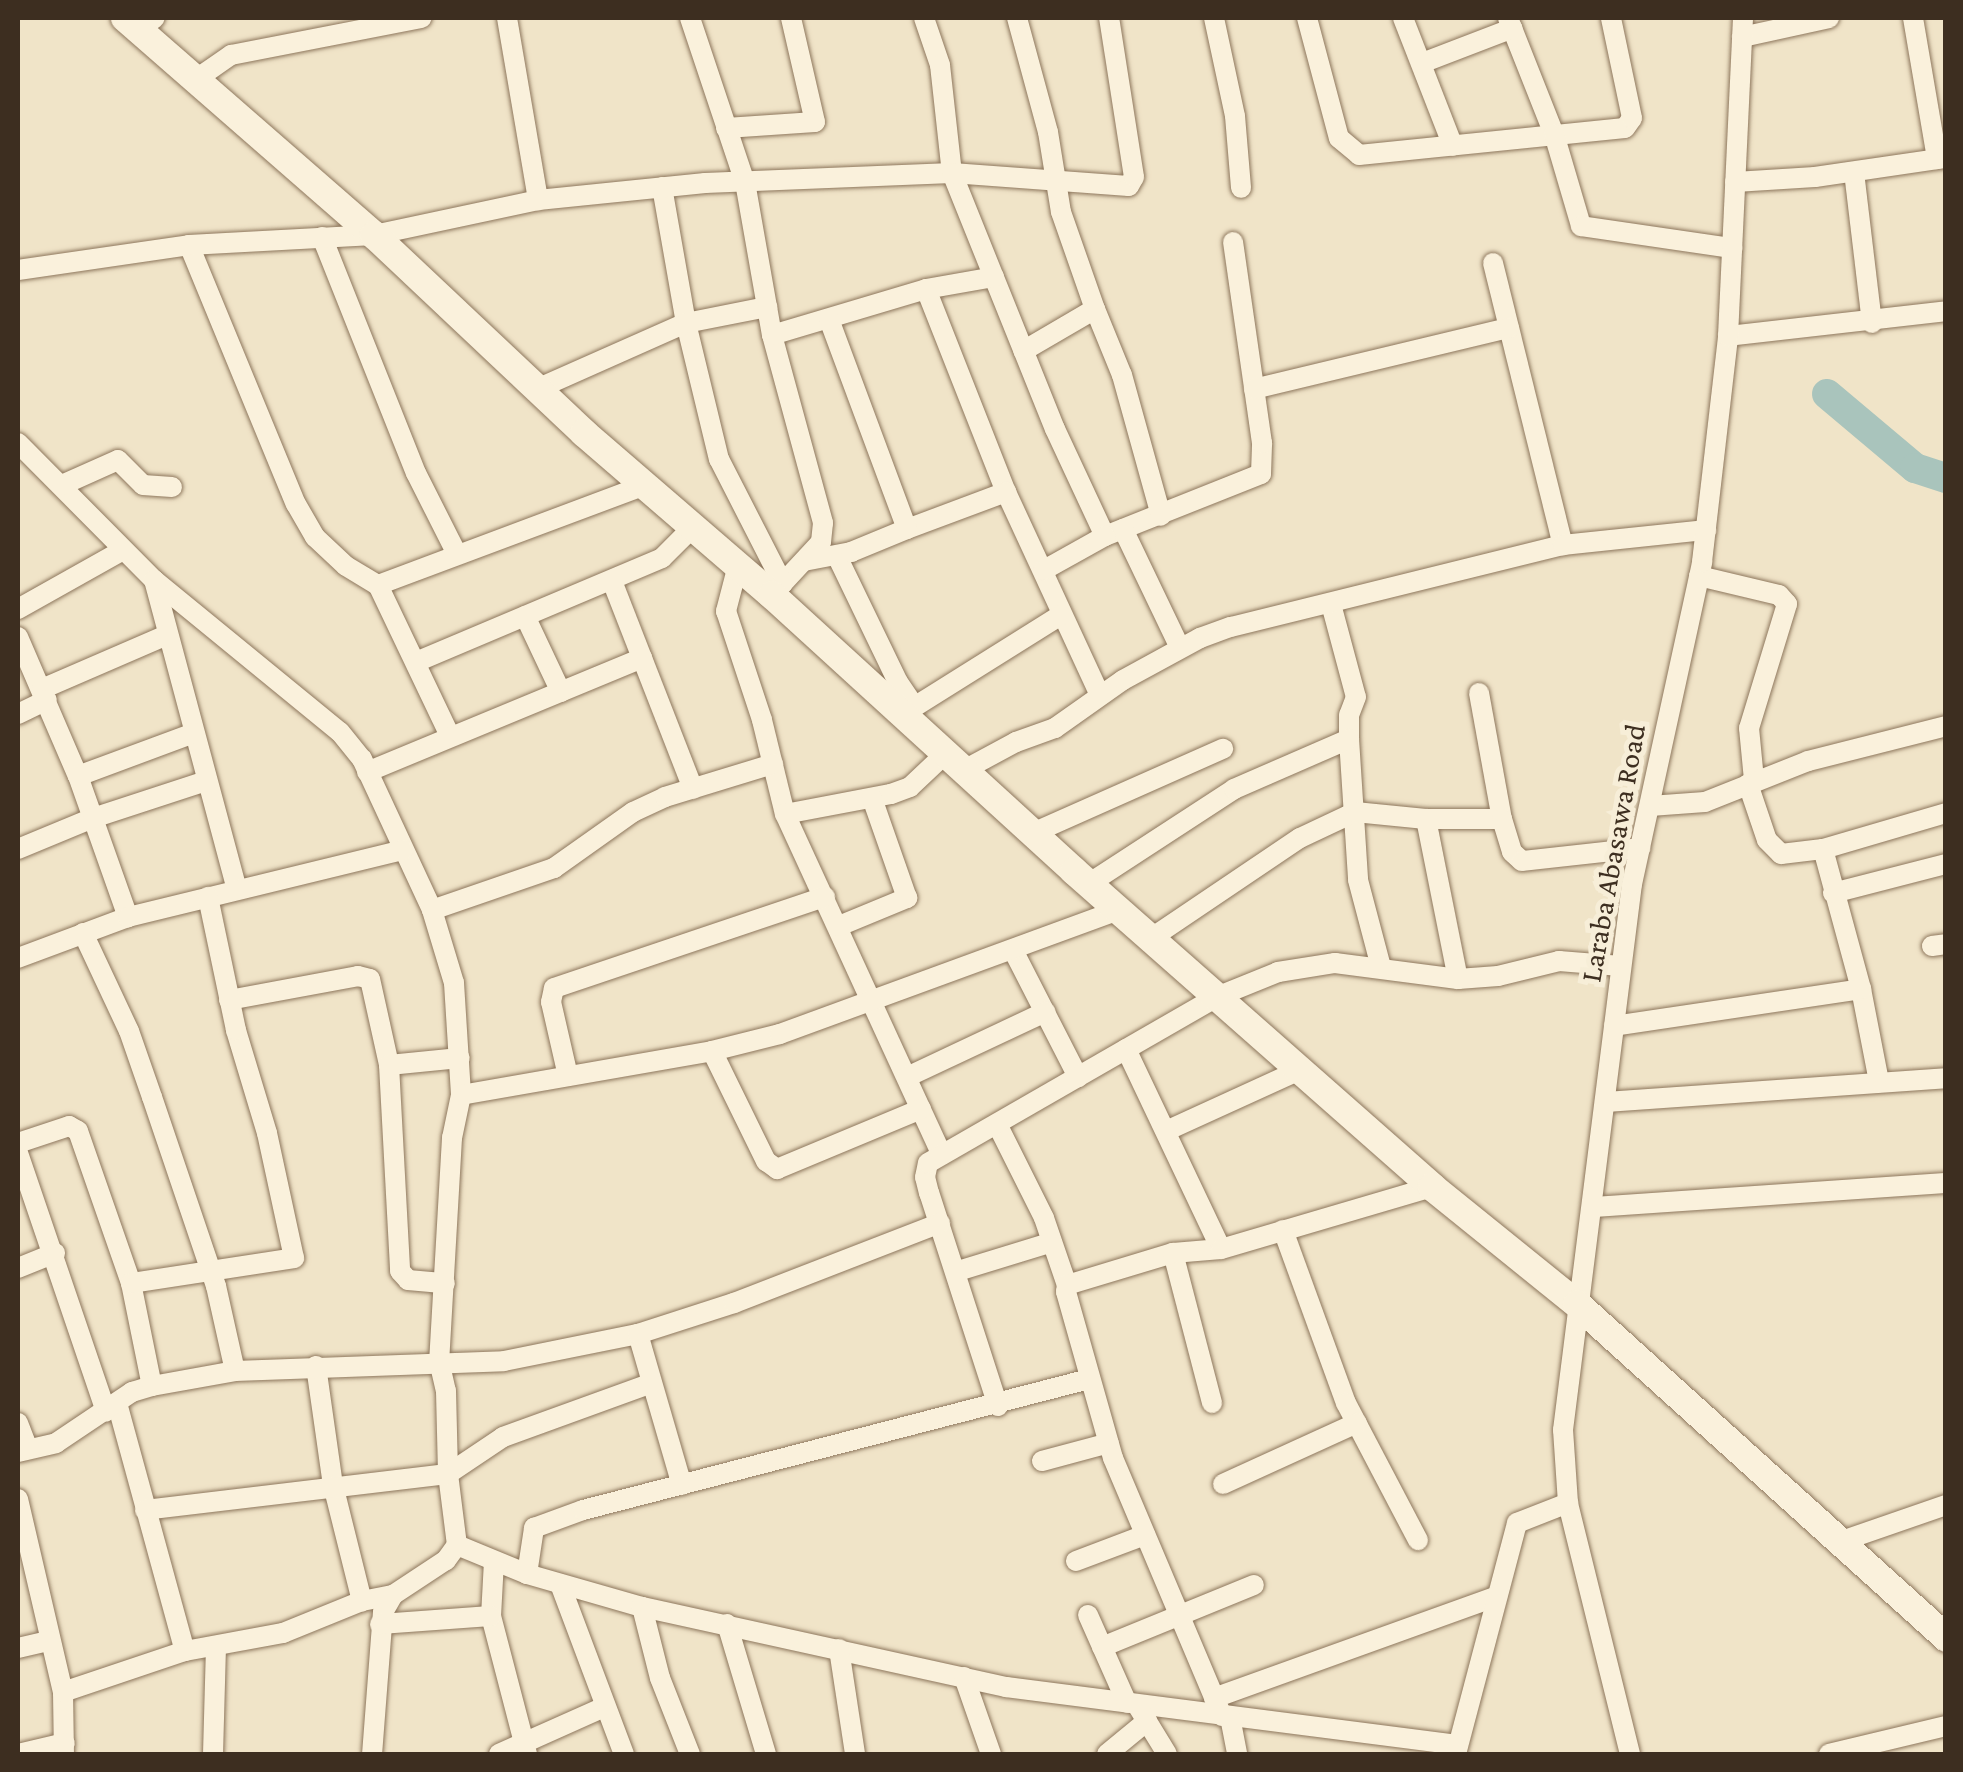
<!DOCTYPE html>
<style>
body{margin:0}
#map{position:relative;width:1963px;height:1772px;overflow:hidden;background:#f0e4c8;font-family:"Crimson Pro",serif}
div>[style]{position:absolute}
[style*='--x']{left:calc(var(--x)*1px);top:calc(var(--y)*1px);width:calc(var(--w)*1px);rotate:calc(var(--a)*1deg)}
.river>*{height:30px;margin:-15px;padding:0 15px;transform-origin:15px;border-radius:15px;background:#a9c4bc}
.roads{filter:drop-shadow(0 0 2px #8d765c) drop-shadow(0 0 2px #8d765c)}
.street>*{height:20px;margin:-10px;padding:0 10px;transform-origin:10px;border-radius:10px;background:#faf1dc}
.secondary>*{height:28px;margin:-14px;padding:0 14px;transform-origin:14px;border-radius:14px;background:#faf1dc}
span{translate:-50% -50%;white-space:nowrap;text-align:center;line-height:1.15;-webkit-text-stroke:10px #f7eed8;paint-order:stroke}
.street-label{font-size:30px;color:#3d2e20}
.frame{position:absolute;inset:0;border:20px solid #3d2e20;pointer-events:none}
</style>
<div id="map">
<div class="river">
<i style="--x:1827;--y:394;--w:115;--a:40.1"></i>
<i style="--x:1915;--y:468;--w:33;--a:18"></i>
</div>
<div class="roads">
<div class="street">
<i style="--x:507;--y:18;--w:185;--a:80.3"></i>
<i style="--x:690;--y:18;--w:173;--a:71.5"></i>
<i style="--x:745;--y:182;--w:155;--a:80"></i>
<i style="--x:772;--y:335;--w:195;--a:74.8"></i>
<i style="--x:823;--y:523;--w:19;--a:96"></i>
<i style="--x:821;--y:542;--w:72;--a:132.8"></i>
<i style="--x:924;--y:18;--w:50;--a:71.2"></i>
<i style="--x:940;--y:65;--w:109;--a:83.7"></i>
<i style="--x:952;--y:173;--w:276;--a:68.1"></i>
<i style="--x:1055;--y:429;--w:118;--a:65"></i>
<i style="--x:1105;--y:536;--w:168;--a:-21.7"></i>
<i style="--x:1261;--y:474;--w:31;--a:-88"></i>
<i style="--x:1262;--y:443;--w:203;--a:-98.2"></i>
<i style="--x:1017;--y:18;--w:118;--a:74.8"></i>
<i style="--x:1048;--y:132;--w:81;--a:80.8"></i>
<i style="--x:1061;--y:212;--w:103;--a:70.7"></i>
<i style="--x:1095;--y:309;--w:83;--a:149.7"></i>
<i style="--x:1214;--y:18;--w:100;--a:77.9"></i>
<i style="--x:1235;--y:116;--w:72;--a:85.2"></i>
<i style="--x:1307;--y:18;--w:124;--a:75.1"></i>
<i style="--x:1339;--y:138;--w:26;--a:40"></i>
<i style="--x:1359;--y:155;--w:267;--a:-5.8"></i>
<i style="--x:1625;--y:128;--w:12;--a:-55"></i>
<i style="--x:1632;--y:118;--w:102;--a:-101.9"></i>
<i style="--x:1403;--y:18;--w:137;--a:68.7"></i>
<i style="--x:1508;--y:18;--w:125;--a:68.4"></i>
<i style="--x:1554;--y:134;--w:96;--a:73.6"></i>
<i style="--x:1581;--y:226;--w:153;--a:8.3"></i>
<i style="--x:1913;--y:18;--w:143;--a:80.3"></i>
<i style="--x:139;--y:29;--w:19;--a:-35"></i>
<i style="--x:1742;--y:37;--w:89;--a:-12.3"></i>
<i style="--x:1422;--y:63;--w:97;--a:-21"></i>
<i style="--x:195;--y:80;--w:44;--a:-34.8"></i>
<i style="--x:231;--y:55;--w:194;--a:-11"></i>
<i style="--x:726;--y:128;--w:89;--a:-3.9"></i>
<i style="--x:815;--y:122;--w:107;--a:-103"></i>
<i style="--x:1854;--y:172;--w:152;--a:83.2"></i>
<i style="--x:1735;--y:182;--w:80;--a:-3.6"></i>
<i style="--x:1815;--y:177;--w:132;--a:-8.3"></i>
<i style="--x:662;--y:187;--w:138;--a:80"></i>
<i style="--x:686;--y:323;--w:140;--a:76.4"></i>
<i style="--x:719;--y:459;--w:140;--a:62.9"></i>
<i style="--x:322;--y:237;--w:254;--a:68.3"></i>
<i style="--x:416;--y:473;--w:91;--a:63.2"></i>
<i style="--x:189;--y:245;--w:280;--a:67.6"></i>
<i style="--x:296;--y:504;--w:38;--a:60"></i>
<i style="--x:315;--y:537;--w:42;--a:43.1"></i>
<i style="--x:346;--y:566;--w:37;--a:31"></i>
<i style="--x:1493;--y:263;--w:291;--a:76.1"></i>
<i style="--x:18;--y:270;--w:173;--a:-8.3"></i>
<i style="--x:189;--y:245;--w:185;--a:-3.1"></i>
<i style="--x:374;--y:235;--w:168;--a:-12"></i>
<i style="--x:538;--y:200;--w:168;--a:-5.8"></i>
<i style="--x:705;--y:183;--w:247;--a:-2.3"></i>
<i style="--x:952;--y:173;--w:177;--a:4.2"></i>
<i style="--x:1129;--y:186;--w:10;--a:-61"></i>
<i style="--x:1134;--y:177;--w:161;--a:-98.9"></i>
<i style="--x:926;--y:289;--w:218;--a:68.5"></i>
<i style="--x:1006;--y:492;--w:224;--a:65.2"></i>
<i style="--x:1095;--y:309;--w:71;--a:67.8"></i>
<i style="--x:1122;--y:375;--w:146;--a:74.5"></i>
<i style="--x:772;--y:335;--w:161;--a:-16.6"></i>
<i style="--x:926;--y:289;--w:69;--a:-10"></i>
<i style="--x:1728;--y:336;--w:219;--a:-6.5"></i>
<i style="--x:537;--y:389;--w:163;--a:-23.9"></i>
<i style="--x:686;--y:323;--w:83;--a:-11.2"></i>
<i style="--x:1254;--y:389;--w:262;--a:-13.5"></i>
<i style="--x:18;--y:443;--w:193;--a:45.2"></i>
<i style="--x:154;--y:580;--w:240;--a:39.3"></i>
<i style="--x:340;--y:732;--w:35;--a:51"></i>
<i style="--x:362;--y:759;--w:166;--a:65.1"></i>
<i style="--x:432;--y:910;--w:76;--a:73.2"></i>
<i style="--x:454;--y:983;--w:112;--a:86.4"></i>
<i style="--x:461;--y:1095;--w:44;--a:101.8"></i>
<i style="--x:452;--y:1138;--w:223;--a:93.3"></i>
<i style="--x:439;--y:1361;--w:31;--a:77"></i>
<i style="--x:446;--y:1391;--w:83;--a:88.6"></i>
<i style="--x:448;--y:1474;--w:72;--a:82.8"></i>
<i style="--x:457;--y:1545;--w:19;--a:126"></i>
<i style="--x:446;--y:1560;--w:64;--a:146.6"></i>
<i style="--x:393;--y:1595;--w:20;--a:120"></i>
<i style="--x:383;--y:1612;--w:142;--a:94.4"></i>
<i style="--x:62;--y:485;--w:61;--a:-24.1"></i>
<i style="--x:118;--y:460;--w:35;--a:45"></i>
<i style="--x:143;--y:485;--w:29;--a:4"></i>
<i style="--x:907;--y:529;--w:106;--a:-20.5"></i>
<i style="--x:1123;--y:529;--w:132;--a:64.4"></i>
<i style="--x:837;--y:556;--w:140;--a:64.2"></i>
<i style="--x:898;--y:682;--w:30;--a:56"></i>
<i style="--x:804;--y:561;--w:48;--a:-10.8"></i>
<i style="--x:851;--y:552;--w:61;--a:-22.3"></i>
<i style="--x:907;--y:529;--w:224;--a:-110.4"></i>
<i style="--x:738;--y:565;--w:48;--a:104.6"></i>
<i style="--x:726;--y:611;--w:115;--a:71.7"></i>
<i style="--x:762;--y:720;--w:97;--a:76.3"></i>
<i style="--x:785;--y:814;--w:375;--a:65.3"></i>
<i style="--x:1044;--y:570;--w:70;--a:-29.1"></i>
<i style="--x:1699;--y:576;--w:82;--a:13.4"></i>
<i style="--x:1779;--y:595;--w:12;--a:48"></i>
<i style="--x:1787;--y:604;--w:130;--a:107"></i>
<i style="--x:1749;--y:728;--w:52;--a:84.5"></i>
<i style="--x:154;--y:580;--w:320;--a:75"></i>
<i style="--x:612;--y:581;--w:223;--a:68.7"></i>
<i style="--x:1331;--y:604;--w:96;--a:75"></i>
<i style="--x:1356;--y:697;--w:19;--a:111"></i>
<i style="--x:1349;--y:715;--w:24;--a:90"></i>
<i style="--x:1349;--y:739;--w:141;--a:86.3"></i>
<i style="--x:1358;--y:880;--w:90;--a:75.2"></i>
<i style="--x:18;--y:609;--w:120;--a:-29.3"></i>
<i style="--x:525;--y:616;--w:84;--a:64.7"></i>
<i style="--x:18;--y:637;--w:151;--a:66.7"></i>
<i style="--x:78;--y:776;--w:150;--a:70.5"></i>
<i style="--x:416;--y:662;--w:267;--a:-22.9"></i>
<i style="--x:662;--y:558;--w:44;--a:-45"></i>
<i style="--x:42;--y:689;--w:136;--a:-23.4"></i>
<i style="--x:1479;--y:693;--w:128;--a:79.7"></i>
<i style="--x:18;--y:714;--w:32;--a:-26"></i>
<i style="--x:903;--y:714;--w:186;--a:-32.1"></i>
<i style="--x:450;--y:736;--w:167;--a:-115.5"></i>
<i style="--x:378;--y:585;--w:285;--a:-20.5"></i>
<i style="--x:964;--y:770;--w:59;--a:-28.3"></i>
<i style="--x:1016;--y:742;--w:41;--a:-19.7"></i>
<i style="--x:1055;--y:728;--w:83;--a:-35.2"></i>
<i style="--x:1123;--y:680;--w:88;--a:-28.6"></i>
<i style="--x:1200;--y:638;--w:33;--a:-20"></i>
<i style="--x:1231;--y:627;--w:342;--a:-13.9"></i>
<i style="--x:1563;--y:545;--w:144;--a:-6"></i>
<i style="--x:367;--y:772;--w:298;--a:-22.5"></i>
<i style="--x:78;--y:776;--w:124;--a:-20.3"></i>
<i style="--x:1748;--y:784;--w:59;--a:71.3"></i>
<i style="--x:1767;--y:840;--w:20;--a:45"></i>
<i style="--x:1781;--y:854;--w:42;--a:-6.8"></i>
<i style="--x:1823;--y:849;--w:128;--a:-16.3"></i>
<i style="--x:1650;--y:806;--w:55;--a:-4.2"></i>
<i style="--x:1705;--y:802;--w:111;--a:-21.7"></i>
<i style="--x:1808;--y:761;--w:142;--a:-14.2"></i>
<i style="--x:785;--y:814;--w:108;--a:-10.7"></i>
<i style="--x:891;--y:794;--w:20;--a:-20"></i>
<i style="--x:910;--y:787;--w:50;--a:-43.4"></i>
<i style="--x:1426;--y:819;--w:163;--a:78.7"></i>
<i style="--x:1033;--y:833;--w:208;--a:-23.9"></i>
<i style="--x:18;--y:849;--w:81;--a:-22.5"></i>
<i style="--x:93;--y:818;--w:119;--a:-18.1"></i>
<i style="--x:1823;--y:849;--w:145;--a:74.8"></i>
<i style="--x:1861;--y:989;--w:95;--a:79"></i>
<i style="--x:1090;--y:883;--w:172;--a:-33.1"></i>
<i style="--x:1234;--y:789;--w:125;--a:-23.5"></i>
<i style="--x:1833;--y:893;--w:117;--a:-14.4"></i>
<i style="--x:432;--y:910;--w:129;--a:-19"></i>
<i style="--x:554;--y:868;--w:97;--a:-35.3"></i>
<i style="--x:633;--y:812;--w:35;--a:-25"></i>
<i style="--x:665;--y:797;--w:113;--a:-17"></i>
<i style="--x:839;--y:926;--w:74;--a:-22.4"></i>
<i style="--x:907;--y:898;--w:106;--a:-109.3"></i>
<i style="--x:83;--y:933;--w:108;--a:64.9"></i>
<i style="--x:129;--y:1031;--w:70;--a:70.8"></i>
<i style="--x:152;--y:1097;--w:200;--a:71.3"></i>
<i style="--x:216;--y:1286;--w:87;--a:77.4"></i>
<i style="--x:1153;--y:937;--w:177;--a:-34"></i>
<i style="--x:1300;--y:838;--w:61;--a:-25.3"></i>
<i style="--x:1355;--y:812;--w:71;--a:5.6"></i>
<i style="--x:1426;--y:819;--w:76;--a:0"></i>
<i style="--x:1502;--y:819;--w:34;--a:73"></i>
<i style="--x:1512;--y:852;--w:13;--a:42"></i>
<i style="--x:1522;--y:861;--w:119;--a:-6.3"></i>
<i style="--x:1932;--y:946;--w:14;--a:-8"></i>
<i style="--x:1013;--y:950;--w:143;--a:62.9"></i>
<i style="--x:18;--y:958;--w:117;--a:-20.4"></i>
<i style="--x:128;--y:917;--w:283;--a:-13.7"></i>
<i style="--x:229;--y:1000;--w:131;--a:-10.5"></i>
<i style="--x:358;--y:976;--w:12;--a:14"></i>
<i style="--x:370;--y:979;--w:88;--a:77.5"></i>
<i style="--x:389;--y:1065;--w:206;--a:86.9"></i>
<i style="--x:400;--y:1271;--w:12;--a:48"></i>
<i style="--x:408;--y:1280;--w:37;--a:5"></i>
<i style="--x:1614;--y:1026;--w:250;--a:-8.5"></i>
<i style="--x:1126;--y:1049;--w:221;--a:64.6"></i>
<i style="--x:712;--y:1051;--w:123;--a:63.9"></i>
<i style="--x:766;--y:1161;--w:14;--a:36"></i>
<i style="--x:777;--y:1169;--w:156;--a:-22.6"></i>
<i style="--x:389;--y:1065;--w:71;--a:-5.6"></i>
<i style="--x:568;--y:1076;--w:76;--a:-102.9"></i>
<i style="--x:551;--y:1002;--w:14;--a:-78"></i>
<i style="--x:554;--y:988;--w:286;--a:-18.6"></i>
<i style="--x:907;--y:1077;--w:153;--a:-25.2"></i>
<i style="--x:461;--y:1095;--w:255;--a:-9.9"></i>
<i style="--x:712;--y:1051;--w:70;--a:-14"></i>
<i style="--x:780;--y:1034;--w:364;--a:-20.1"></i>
<i style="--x:1605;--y:1102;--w:342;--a:-4"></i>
<i style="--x:997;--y:1124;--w:105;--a:63.4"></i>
<i style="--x:1044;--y:1218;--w:71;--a:71.1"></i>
<i style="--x:1166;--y:1131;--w:149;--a:-24.5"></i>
<i style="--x:18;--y:1143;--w:54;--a:-18.4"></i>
<i style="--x:69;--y:1126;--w:10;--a:29"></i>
<i style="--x:78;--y:1131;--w:161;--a:70.8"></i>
<i style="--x:131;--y:1283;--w:105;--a:78.5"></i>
<i style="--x:18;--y:1153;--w:273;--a:71.2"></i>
<i style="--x:1593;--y:1207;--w:354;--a:-3.9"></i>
<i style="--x:1283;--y:1230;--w:184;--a:70"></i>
<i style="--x:1346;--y:1403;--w:155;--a:62.3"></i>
<i style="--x:1173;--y:1253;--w:155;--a:75.4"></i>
<i style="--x:18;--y:1268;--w:40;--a:-22"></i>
<i style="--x:958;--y:1271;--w:98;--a:-17.1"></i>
<i style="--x:131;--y:1283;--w:165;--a:-8.7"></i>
<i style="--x:294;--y:1258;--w:128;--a:-102.2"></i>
<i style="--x:267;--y:1133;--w:108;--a:-106.8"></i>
<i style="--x:236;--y:1030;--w:136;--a:-101.9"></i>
<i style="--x:638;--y:1334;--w:157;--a:73.8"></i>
<i style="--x:316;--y:1366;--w:120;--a:81.9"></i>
<i style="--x:333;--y:1485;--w:120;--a:76"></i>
<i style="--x:117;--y:1403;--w:257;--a:74.7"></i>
<i style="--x:185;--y:1651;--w:100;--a:-10.4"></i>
<i style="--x:283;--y:1633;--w:85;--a:-22.1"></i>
<i style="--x:362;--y:1601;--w:32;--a:-11"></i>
<i style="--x:998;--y:1406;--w:224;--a:-107.9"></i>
<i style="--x:929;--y:1193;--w:16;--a:-104"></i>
<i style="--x:925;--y:1177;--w:14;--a:-78"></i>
<i style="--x:928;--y:1163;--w:336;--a:-29.9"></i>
<i style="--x:1219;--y:996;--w:64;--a:-22.1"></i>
<i style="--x:1278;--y:972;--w:58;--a:-9"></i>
<i style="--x:1335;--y:963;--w:124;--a:7.4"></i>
<i style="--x:1458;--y:979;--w:40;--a:-4.3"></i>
<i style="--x:1498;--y:976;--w:63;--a:-13.8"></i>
<i style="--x:1559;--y:961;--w:62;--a:4.6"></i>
<i style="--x:18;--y:1423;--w:28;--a:69"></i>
<i style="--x:18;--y:1452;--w:39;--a:-13"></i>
<i style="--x:56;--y:1443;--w:92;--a:-33.9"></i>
<i style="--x:132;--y:1392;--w:21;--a:-17"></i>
<i style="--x:152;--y:1386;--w:84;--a:-10.2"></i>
<i style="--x:235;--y:1371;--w:269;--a:-2.1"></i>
<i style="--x:504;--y:1361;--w:137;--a:-11.4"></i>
<i style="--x:638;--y:1334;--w:101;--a:-17.9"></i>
<i style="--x:734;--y:1303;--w:221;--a:-21.2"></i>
<i style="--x:1042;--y:1461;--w:69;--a:-15"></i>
<i style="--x:1223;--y:1484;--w:147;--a:-24.5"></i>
<i style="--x:18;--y:1499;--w:198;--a:76.9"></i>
<i style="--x:63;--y:1692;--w:62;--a:89.1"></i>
<i style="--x:145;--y:1510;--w:305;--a:-6.8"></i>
<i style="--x:448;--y:1474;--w:66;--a:-33.9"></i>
<i style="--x:503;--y:1437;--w:158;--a:-19.9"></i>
<i style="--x:1842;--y:1541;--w:110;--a:-19.1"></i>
<i style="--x:457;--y:1545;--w:76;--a:22.5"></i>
<i style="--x:527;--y:1574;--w:120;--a:16"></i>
<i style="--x:642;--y:1607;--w:373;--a:12.4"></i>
<i style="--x:1006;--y:1687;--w:455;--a:7.3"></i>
<i style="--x:494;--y:1561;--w:55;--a:93.1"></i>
<i style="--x:491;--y:1616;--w:143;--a:75.4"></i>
<i style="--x:1076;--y:1561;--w:74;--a:-20.6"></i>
<i style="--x:527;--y:1574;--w:47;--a:-81.3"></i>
<i style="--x:534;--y:1528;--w:52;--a:-20.2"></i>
<i style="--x:583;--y:1510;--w:523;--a:-14.51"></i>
<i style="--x:560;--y:1584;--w:182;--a:69.4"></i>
<i style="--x:642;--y:1607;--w:73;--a:75.8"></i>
<i style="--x:660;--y:1678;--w:82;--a:68.5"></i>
<i style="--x:1088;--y:1615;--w:96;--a:66.1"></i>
<i style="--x:380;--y:1624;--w:111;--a:-4.1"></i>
<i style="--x:727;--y:1624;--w:136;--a:73.3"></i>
<i style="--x:1102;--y:1647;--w:164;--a:-22.2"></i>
<i style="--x:18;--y:1648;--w:32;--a:-13"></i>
<i style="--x:839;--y:1649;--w:106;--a:81.3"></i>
<i style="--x:964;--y:1677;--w:82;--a:70.7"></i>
<i style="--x:63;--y:1692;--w:129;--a:-18.6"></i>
<i style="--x:1214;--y:1698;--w:301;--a:-19.8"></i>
<i style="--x:1137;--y:1705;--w:57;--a:58.5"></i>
<i style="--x:1222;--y:1716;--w:280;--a:-112.9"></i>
<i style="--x:1113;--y:1458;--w:173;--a:-105.8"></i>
<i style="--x:1066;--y:1292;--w:7;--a:-82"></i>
<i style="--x:1067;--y:1285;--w:111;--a:-16.8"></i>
<i style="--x:1173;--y:1253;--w:48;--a:-4.8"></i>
<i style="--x:1221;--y:1249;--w:220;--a:-16.4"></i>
<i style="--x:1230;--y:1717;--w:38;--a:79"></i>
<i style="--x:18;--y:1754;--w:48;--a:-13.2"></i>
<i style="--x:213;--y:1754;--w:107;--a:-88.4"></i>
<i style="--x:499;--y:1754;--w:115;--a:-24.1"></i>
<i style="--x:1107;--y:1754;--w:52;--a:-39.5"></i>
<i style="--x:1456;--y:1754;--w:239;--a:-75.2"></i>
<i style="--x:1517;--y:1523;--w:55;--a:-21.4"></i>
<i style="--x:1630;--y:1754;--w:259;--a:-103.9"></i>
<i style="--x:1568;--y:1503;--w:73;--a:-93.9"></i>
<i style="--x:1563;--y:1430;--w:550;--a:-82.8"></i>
<i style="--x:1632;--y:884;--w:330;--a:-77.7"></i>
<i style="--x:1702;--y:562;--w:227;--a:-83.4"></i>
<i style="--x:1728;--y:336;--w:318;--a:-87.3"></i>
<i style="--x:1829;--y:1754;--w:120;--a:-13.5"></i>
</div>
<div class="secondary">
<i style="--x:125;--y:18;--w:330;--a:41.1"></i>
<i style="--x:374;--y:235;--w:289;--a:43.3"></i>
<i style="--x:584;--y:433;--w:248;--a:40.8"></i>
<i style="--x:772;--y:595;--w:409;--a:42.4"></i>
<i style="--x:1074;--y:871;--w:478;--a:41.4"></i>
<i style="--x:1432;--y:1187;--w:186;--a:38.9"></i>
<i style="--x:1577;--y:1304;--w:498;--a:42.1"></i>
</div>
</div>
<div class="street-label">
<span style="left:1613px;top:853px;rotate:-80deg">Laraba Abasawa Road</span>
</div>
<div class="frame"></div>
</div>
